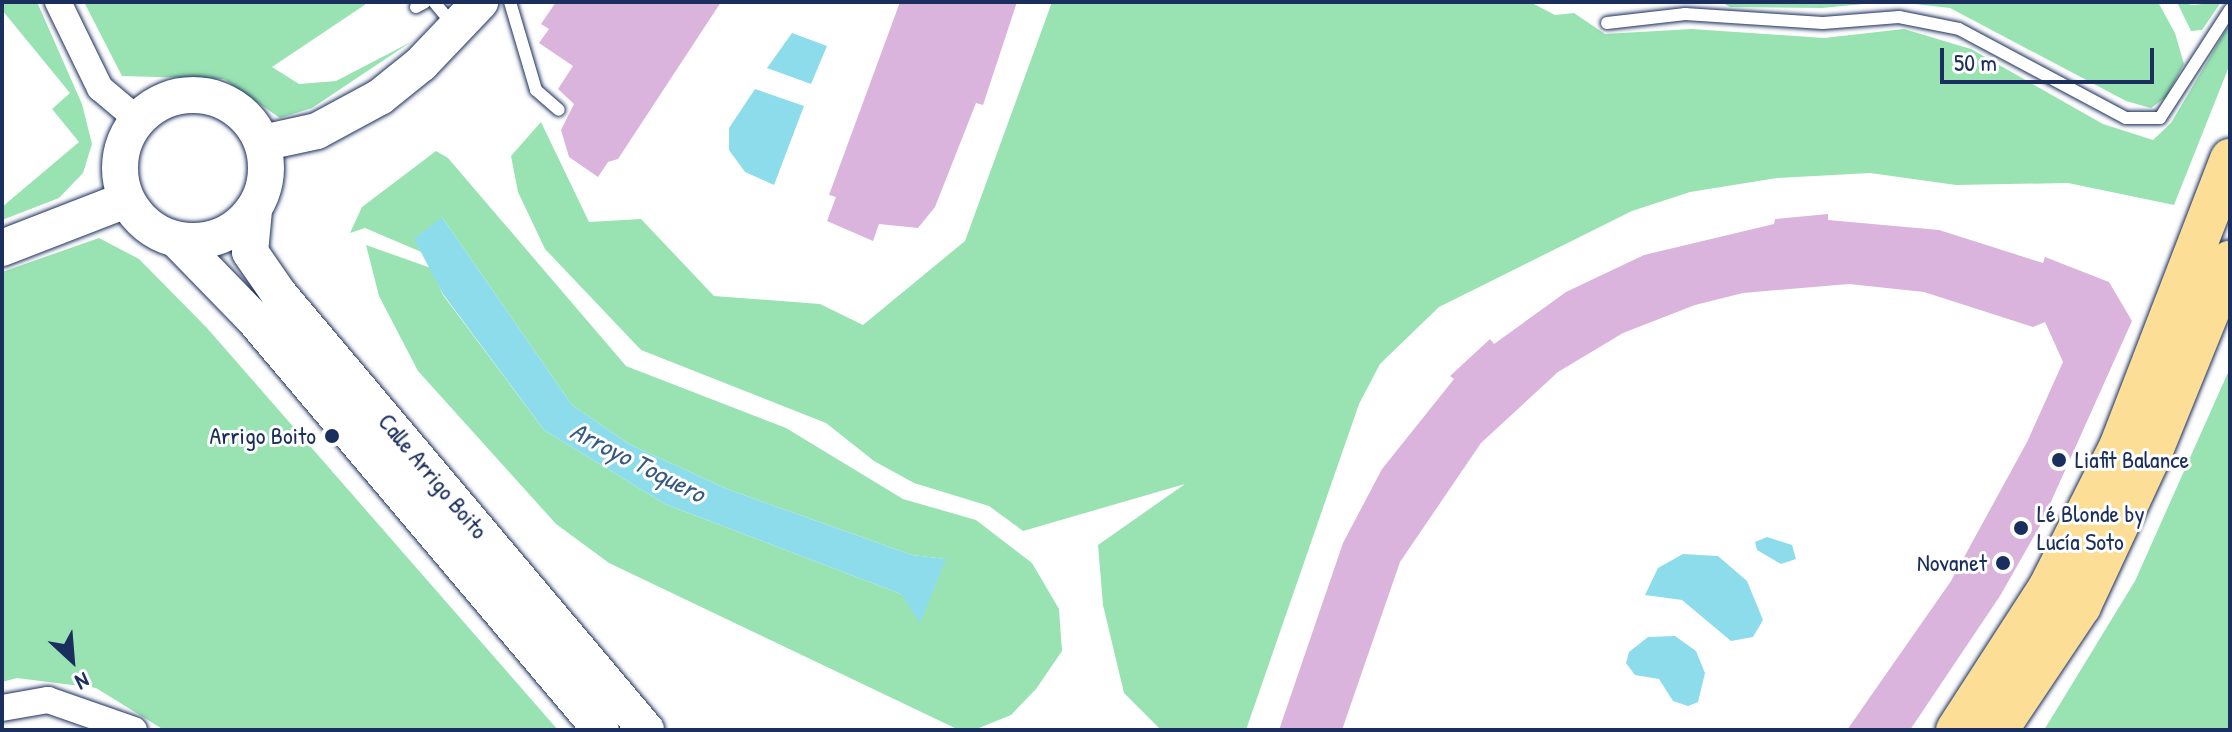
<!DOCTYPE html>
<meta charset="utf-8">
<style>
body{margin:0}
#map{position:relative;width:2232px;height:732px;overflow:hidden;background:#fff;font-family:"Patrick Hand",sans-serif}
div>[style]{position:absolute}
[style*='--x']{left:calc(var(--x)*1px);top:calc(var(--y)*1px);width:calc(var(--w)*1px);rotate:calc(var(--a)*1deg)}
.green>*{inset:0;background:#99e3b2}
.water>*{inset:0;background:#8ddcec}
.building>*{inset:0;background:#dab4dd}
.roads{filter:drop-shadow(0 0 2px #1b2f5e) drop-shadow(0 0 2px #1b2f5e)}
.service>*{height:12px;margin:-6px;padding:0 6px;transform-origin:6px;border-radius:6px;background:#fff}
.minor>*{height:26px;margin:-13px;padding:0 13px;transform-origin:13px;border-radius:13px;background:#fff}
.secondary>*{height:36px;margin:-18px;padding:0 18px;transform-origin:18px;border-radius:18px;background:#fff}
.secondary>.ring{margin:-18px;padding:0;box-sizing:content-box;background:none;border:36px solid #fff;border-radius:50%}
.primary>*{height:40px;margin:-20px;padding:0 20px;transform-origin:20px;border-radius:20px;background:#fcde96}
.dots>*{width:22px;height:22px;translate:-50% -50%;box-sizing:border-box;border:4px solid #fff;border-radius:50%}
span{translate:-50% -50%;white-space:nowrap;text-align:center;line-height:1.15;-webkit-text-stroke:6px #fff;paint-order:stroke}
.poi-label{font-size:24px;color:#1b2f5e}
.right{translate:-100% -50%;text-align:right}
.left{translate:0 -50%;text-align:left}
.street-label{font-size:24px;color:#1b2f5e}
.water-label{font-size:26px;color:#385a82;font-style:italic}
.frame{position:absolute;inset:0;border:4px solid #1b2f5e;pointer-events:none}
.north{position:absolute;left:32px;top:620px;width:80px;height:80px;-webkit-text-stroke:6px #fff;paint-order:stroke;rotate:154deg;font-size:22px;font-weight:700;line-height:32px;text-align:center;color:#1b2f5e}
.north::after{content:'';display:block;margin:auto;width:28px;height:36px;background:#1b2f5e;clip-path:polygon(50% 0,100% 100%,50% 72%,0 100%)}
.scale{position:absolute;left:1940px;top:48px;width:214px;height:36px;box-sizing:border-box;border:4px solid #1b2f5e;border-top:0;padding-left:10px;font-size:24px;line-height:28px;white-space:nowrap;color:#1b2f5e;-webkit-text-stroke:6px #fff;paint-order:stroke}
</style>
<div id="map">
<div class="green">
<i style="clip-path:polygon(2px 2px,37px 2px,82px 104px,92px 144px,83px 173px,59px 198px,2px 220px,2px 207px,79px 142px,52px 109px,70px 93px,2px 10px)"></i>
<i style="clip-path:polygon(84px 2px,369px 2px,272px 67px,299px 84px,336px 81px,411px 42px,312px 108px,280px 118px,224px 79px,122px 76px)"></i>
<i style="clip-path:polygon(1052px 2px,1530px 2px,1555px 15px,1574px 13px,1605px 34px,1692px 29px,1824px 38px,1904px 29px,1971px 49px,2103px 124px,2153px 140px,2171px 123px,2230px 23px,2230px 64px,2174px 205px,2068px 183px,1956px 185px,1870px 173px,1777px 178px,1690px 192px,1632px 211px,1439px 307px,1380px 364px,1359px 404px,1246px 730px,1161px 730px,1124px 693px,1103px 605px,1098px 545px,1185px 484px,1023px 531px,989px 506px,914px 483px,874px 461px,826px 423px,641px 350px,545px 249px,518px 192px,511px 156px,541px 122px,589px 222px,641px 219px,714px 296px,820px 304px,863px 325px,965px 241px)"></i>
<i style="clip-path:polygon(1721px 2px,1884px 2px,1822px 8px,1730px 7px)"></i>
<i style="clip-path:polygon(1897px 2px,2158px 2px,2175px 33px,2184px 64px,2166px 97px,2151px 108px,2126px 101px,1950px 8px)"></i>
<i style="clip-path:polygon(2177px 2px,2193px 5px,2221px 2px,2202px 30px,2191px 31px)"></i>
<i style="clip-path:polygon(436px 151px,448px 158px,626px 366px,786px 428px,903px 499px,976px 520px,1032px 563px,1059px 609px,1062px 651px,1036px 689px,1011px 715px,974px 730px,959px 730px,609px 563px,556px 524px,418px 371px,379px 296px,366px 245px,431px 268px,443px 295px,544px 430px,665px 504px,901px 594px,945px 559px,912px 555px,727px 489px,629px 444px,572px 405px,442px 217px,426px 254px,365px 228px,350px 233px,362px 207px)"></i>
<i style="clip-path:polygon(99px 238px,139px 259px,207px 328px,558px 730px,164px 730px,96px 688px,17px 678px,2px 682px,2px 272px)"></i>
<i style="clip-path:polygon(2230px 368px,2230px 730px,2044px 730px,2135px 581px)"></i>
</div>
<div class="water">
<i style="clip-path:polygon(792px 33px,827px 46px,811px 84px,767px 68px)"></i>
<i style="clip-path:polygon(755px 89px,804px 106px,774px 185px,745px 172px,729px 150px,729px 128px)"></i>
<i style="clip-path:polygon(442px 217px,572px 405px,629px 444px,727px 489px,912px 555px,946px 559px,920px 623px,901px 594px,665px 504px,544px 430px,443px 294px,414px 239px)"></i>
<i style="clip-path:polygon(1767px 537px,1792px 545px,1796px 559px,1781px 564px,1757px 550px,1755px 542px)"></i>
<i style="clip-path:polygon(1683px 554px,1718px 556px,1747px 581px,1763px 620px,1753px 637px,1731px 641px,1682px 600px,1645px 595px,1658px 568px)"></i>
<i style="clip-path:polygon(1675px 636px,1696px 651px,1705px 673px,1698px 702px,1688px 706px,1673px 701px,1659px 679px,1635px 675px,1626px 663px,1629px 652px,1648px 637px)"></i>
</div>
<div class="building">
<i style="clip-path:polygon(556px 2px,721px 2px,618px 159px,608px 162px,598px 177px,569px 157px,561px 130px,574px 104px,558px 89px,573px 66px,539px 43px,549px 29px,541px 24px)"></i>
<i style="clip-path:polygon(900px 2px,1017px 2px,983px 105px,976px 103px,935px 207px,918px 228px,879px 224px,873px 241px,827px 221px,836px 197px,829px 195px)"></i>
<i style="clip-path:polygon(1828px 214px,1828px 220px,1939px 230px,2043px 263px,2045px 257px,2109px 282px,2132px 321px,2041px 524px,2000px 596px,1910px 730px,1847px 730px,1951px 581px,2027px 442px,2063px 362px,2045px 322px,2033px 327px,1924px 292px,1849px 284px,1743px 293px,1695px 305px,1623px 333px,1558px 372px,1481px 443px,1400px 562px,1342px 730px,1279px 730px,1343px 543px,1382px 469px,1454px 379px,1450px 376px,1490px 339px,1494px 344px,1566px 292px,1644px 255px,1774px 224px,1775px 219px)"></i>
</div>
<div class="roads">
<div class="service">
<i style="--x:434;--y:2;--w:30;--a:50"></i>
<i style="--x:510;--y:2;--w:92;--a:73.5"></i>
<i style="--x:536;--y:90;--w:30;--a:41"></i>
<i style="--x:416;--y:7;--w:10;--a:-29"></i>
<i style="--x:1607;--y:23;--w:79;--a:-6.6"></i>
<i style="--x:1685;--y:14;--w:138;--a:3.7"></i>
<i style="--x:1823;--y:23;--w:76;--a:-4.5"></i>
<i style="--x:1899;--y:17;--w:61;--a:11.3"></i>
<i style="--x:1959;--y:29;--w:189;--a:28.1"></i>
<i style="--x:2126;--y:118;--w:34;--a:0"></i>
<i style="--x:2160;--y:118;--w:129;--a:-57.1"></i>
</div>
<div class="minor">
<i style="--x:58;--y:2;--w:96;--a:64"></i>
<i style="--x:100;--y:88;--w:50;--a:40.1"></i>
<i style="--x:2;--y:708;--w:47;--a:-9.9"></i>
<i style="--x:48;--y:700;--w:91;--a:19.2"></i>
</div>
<div class="secondary">
<i class="ring" style="left:120px;top:95px;width:110px;height:110px"></i>
<i style="--x:262;--y:143;--w:56;--a:-12.3"></i>
<i style="--x:317;--y:131;--w:72;--a:-28.4"></i>
<i style="--x:380;--y:97;--w:53;--a:-38.8"></i>
<i style="--x:421;--y:64;--w:86;--a:-46.4"></i>
<i style="--x:254;--y:210;--w:42;--a:95.4"></i>
<i style="--x:250;--y:252;--w:51;--a:55.4"></i>
<i style="--x:279;--y:294;--w:570;--a:49.91"></i>
<i style="--x:178;--y:241;--w:107;--a:45.8"></i>
<i style="--x:253;--y:318;--w:539;--a:49.81"></i>
<i style="--x:2;--y:248;--w:133;--a:-21.2"></i>
</div>
<div class="primary">
<i style="--x:1956;--y:730;--w:169;--a:-57.1"></i>
<i style="--x:2048;--y:588;--w:158;--a:-63.3"></i>
<i style="--x:2119;--y:447;--w:309;--a:-68.9"></i>
<i style="--x:1998;--y:730;--w:149;--a:-56.2"></i>
<i style="--x:2081;--y:606;--w:163;--a:-65"></i>
<i style="--x:2150;--y:458;--w:213;--a:-67.9"></i>
</div>
</div>
<div class="dots">
<i style="left:332px;top:436px;background:#1b2f5e"></i>
<i style="left:2059px;top:460px;background:#1b2f5e"></i>
<i style="left:2021px;top:528px;background:#1b2f5e"></i>
<i style="left:2003px;top:563px;background:#1b2f5e"></i>
</div>
<div class="poi-label">
<span class="right" style="left:316px;top:436px">Arrigo Boito</span>
<span class="left" style="left:2075px;top:460px">Liafit Balance</span>
<span class="left" style="left:2037px;top:528px">Lé Blonde by<br>Lucía Soto</span>
<span class="right" style="left:1987px;top:563px">Novanet</span>
</div>
<div class="street-label">
<span style="left:433px;top:476px;rotate:50deg">Calle Arrigo Boito</span>
</div>
<div class="water-label">
<span style="left:638px;top:462px;rotate:27deg">Arroyo Toquero</span>
</div>
<div class="frame"></div>
<div class="north">N</div>
<div class="scale">50 m</div>
</div>
